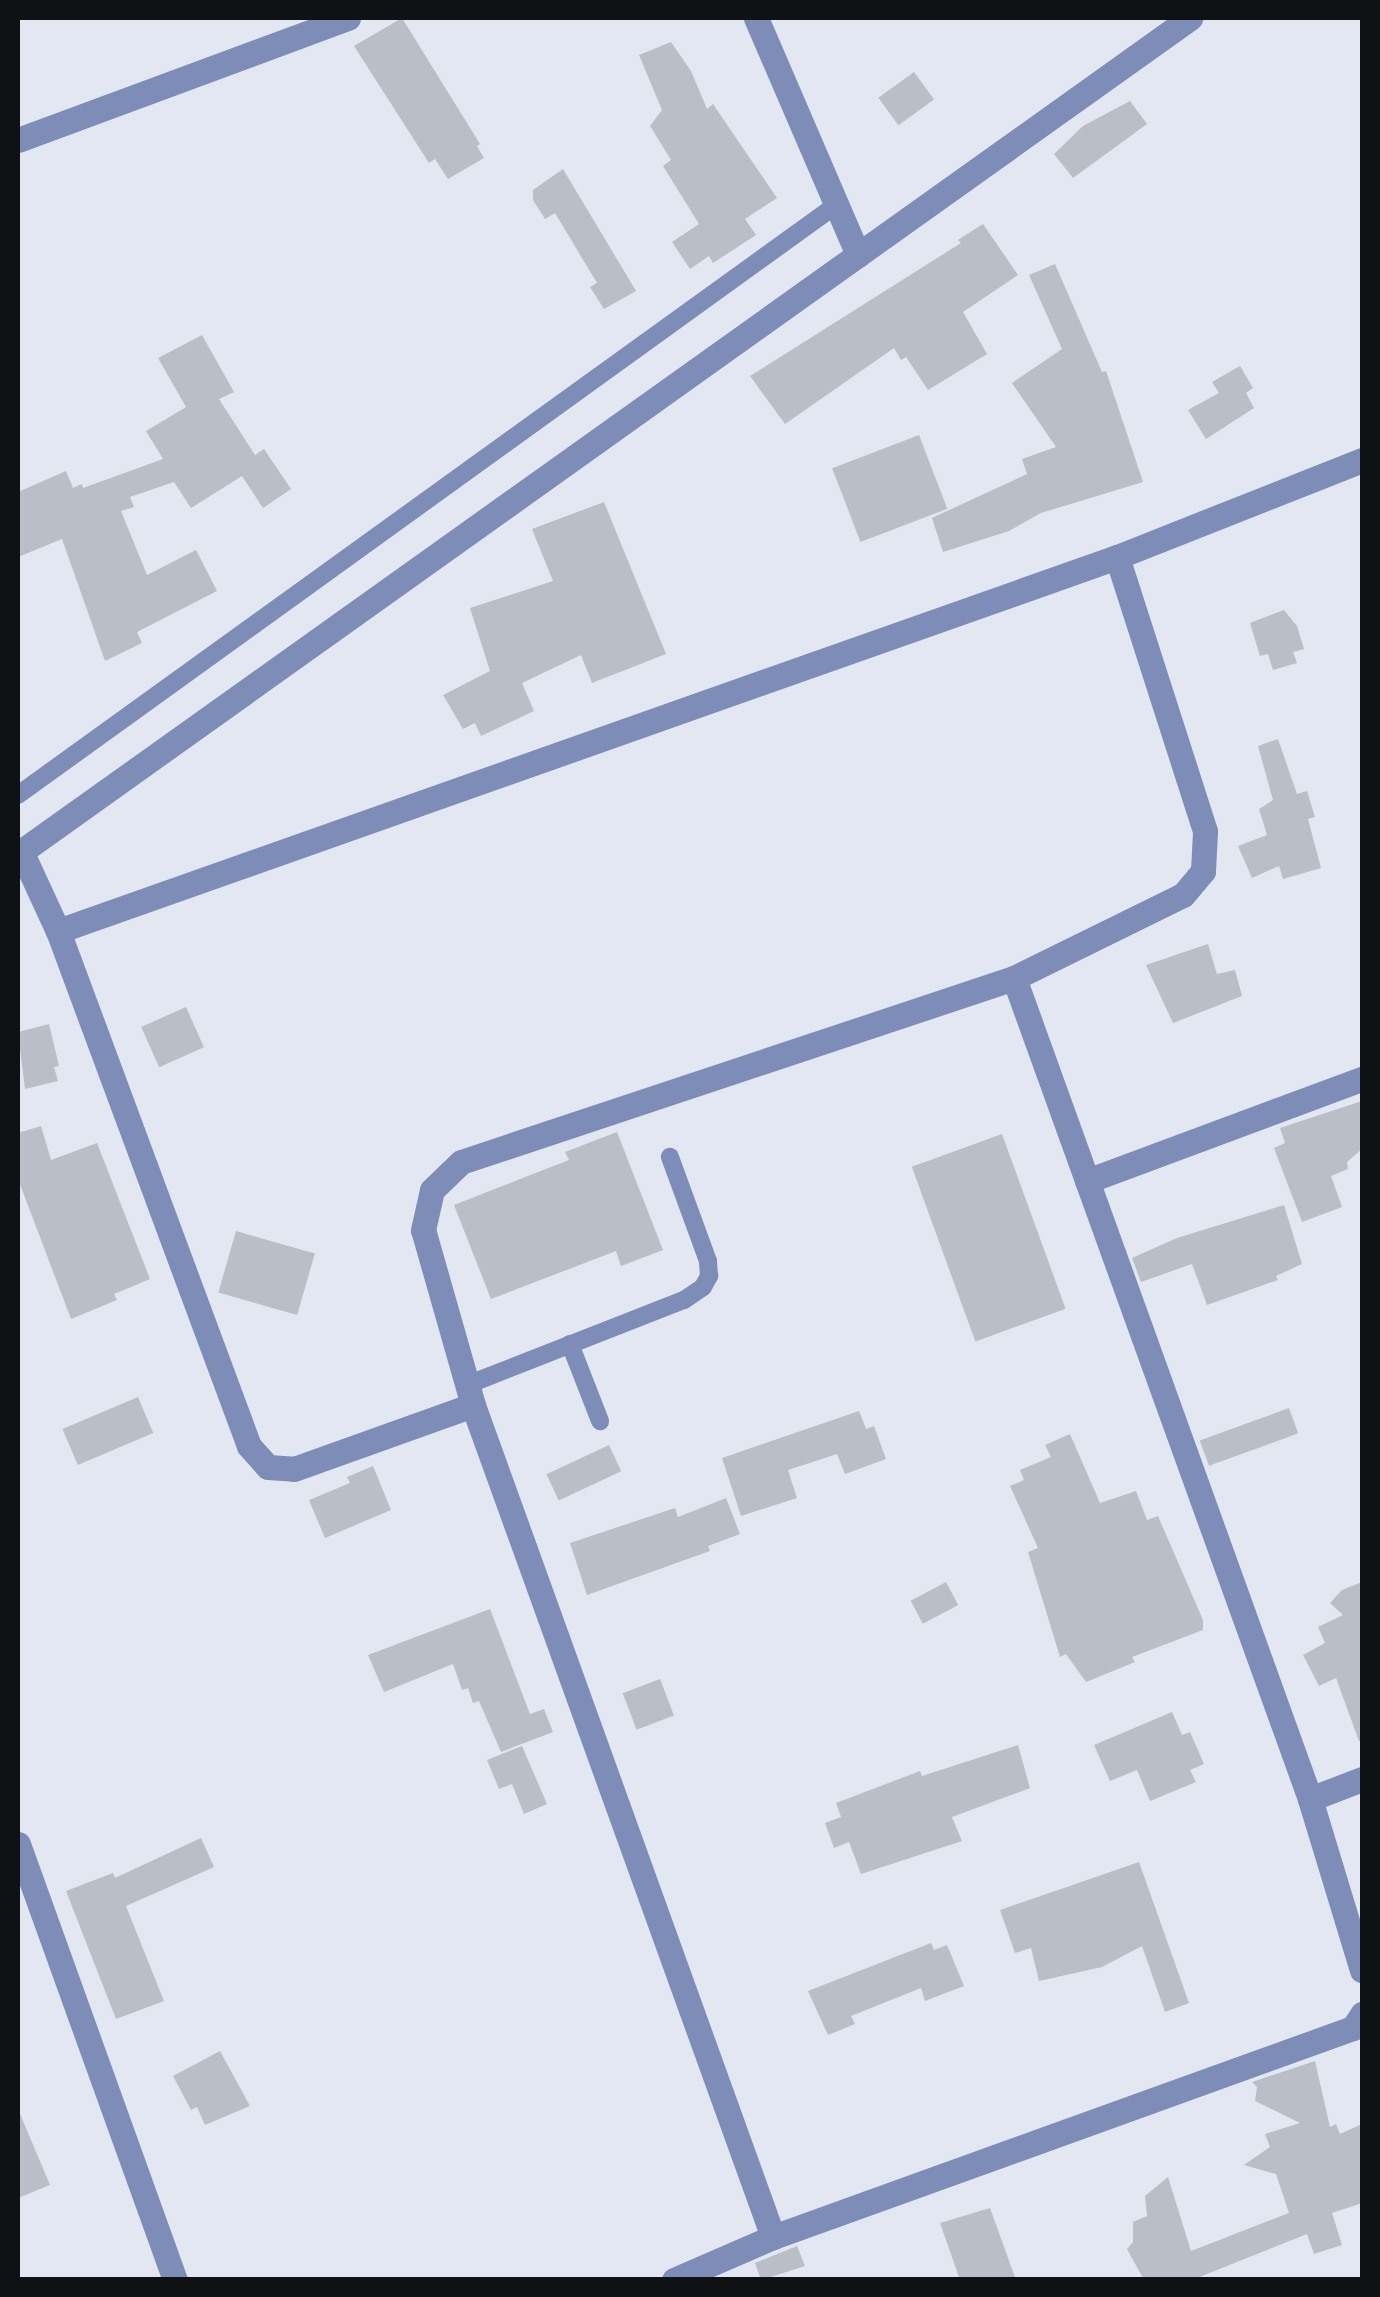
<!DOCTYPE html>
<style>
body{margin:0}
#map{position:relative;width:1380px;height:2297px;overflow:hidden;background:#e3e7f1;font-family:Cabin,sans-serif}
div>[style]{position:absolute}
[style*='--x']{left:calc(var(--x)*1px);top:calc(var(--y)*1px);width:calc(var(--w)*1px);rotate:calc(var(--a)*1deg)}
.building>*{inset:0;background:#babec7;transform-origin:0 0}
.lane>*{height:18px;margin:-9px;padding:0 9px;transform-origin:9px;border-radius:9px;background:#7d8db7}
.street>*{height:25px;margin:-12.5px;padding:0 12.5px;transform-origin:12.5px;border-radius:12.5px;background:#7d8db7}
span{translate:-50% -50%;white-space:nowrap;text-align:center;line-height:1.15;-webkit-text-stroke:8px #e3e7f1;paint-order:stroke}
.frame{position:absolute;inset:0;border:20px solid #0f1114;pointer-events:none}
</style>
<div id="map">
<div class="building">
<i style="clip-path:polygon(402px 18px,480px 144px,477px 146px,484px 158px,448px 179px,435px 159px,429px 163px,354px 46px)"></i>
<i style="clip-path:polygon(671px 42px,691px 71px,707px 109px,713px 104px,777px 198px,745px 219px,756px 235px,713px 263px,709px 256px,690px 269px,672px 242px,699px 224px,663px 166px,671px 160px,650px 126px,662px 110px,639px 55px)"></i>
<i style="left:914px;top:72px;width:34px;height:44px;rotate:54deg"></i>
<i style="clip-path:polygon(1130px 101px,1147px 124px,1073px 178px,1054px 154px,1083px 126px)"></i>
<i style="clip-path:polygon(563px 169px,636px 291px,604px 309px,590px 287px,597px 283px,555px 213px,545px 219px,533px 200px,533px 190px)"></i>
<i style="clip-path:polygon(983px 224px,1018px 275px,963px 312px,987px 354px,928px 390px,906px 357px,901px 360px,894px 348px,785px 424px,750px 376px,961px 243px,958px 240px)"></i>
<i style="clip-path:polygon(1055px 264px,1102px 372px,1106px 371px,1143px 482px,1041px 513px,1009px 531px,943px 552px,932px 518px,1027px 474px,1022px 459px,1056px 447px,1012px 383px,1062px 349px,1029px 275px)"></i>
<i style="clip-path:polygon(202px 335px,234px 392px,219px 399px,255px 455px,264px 449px,291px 489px,263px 508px,242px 476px,191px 508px,174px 482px,130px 497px,134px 507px,121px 511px,147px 575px,196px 550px,217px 591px,137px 632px,142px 643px,105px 661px,62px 539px,18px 557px,18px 492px,66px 471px,73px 488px,82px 484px,83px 488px,163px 459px,146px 431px,186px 407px,158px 358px)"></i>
<i style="clip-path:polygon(1240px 366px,1253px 388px,1246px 393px,1254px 408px,1206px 439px,1188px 410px,1219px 393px,1212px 382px)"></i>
<i style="left:919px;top:435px;width:79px;height:93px;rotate:69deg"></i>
<i style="clip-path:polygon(604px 502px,666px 654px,592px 683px,581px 655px,522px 683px,534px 711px,481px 736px,475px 723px,463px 729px,443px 695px,490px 671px,470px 608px,553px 581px,532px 529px)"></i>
<i style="clip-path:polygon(1284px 610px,1297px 626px,1304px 649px,1293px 652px,1297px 663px,1273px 670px,1268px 654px,1260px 656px,1250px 623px)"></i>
<i style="clip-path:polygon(1278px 739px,1297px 794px,1307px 791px,1315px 817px,1308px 819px,1321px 868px,1283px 879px,1279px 866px,1252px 878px,1238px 846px,1267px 835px,1259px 809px,1273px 800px,1258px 746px)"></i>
<i style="clip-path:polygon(1208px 944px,1217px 974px,1235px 970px,1242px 996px,1173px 1023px,1146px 965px)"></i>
<i style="left:186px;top:1007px;width:44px;height:49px;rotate:66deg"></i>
<i style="clip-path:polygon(49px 1024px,59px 1066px,54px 1067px,58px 1081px,25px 1089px,18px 1032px)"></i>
<i style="clip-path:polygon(1362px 1101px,1362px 1149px,1347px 1162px,1348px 1169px,1331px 1176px,1342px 1207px,1302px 1222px,1274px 1148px,1285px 1143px,1280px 1128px)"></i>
<i style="clip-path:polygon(41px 1126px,51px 1160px,97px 1143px,150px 1279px,114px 1294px,117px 1300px,71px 1319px,18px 1179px,18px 1133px)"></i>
<i style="clip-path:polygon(617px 1132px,663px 1250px,621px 1266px,616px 1251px,491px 1299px,454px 1205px,569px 1160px,565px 1152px)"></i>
<i style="left:1002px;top:1134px;width:186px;height:96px;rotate:70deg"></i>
<i style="clip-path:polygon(1284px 1205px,1302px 1264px,1276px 1276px,1278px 1280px,1207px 1305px,1192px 1264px,1141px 1282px,1132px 1258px,1177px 1238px)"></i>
<i style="left:236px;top:1231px;width:82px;height:64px;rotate:16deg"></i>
<i style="left:138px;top:1397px;width:39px;height:82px;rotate:67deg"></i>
<i style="left:1289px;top:1408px;width:27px;height:95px;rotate:70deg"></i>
<i style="clip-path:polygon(859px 1411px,866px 1429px,874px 1426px,886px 1459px,845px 1474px,837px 1454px,788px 1470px,797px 1498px,741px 1516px,722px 1458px)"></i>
<i style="clip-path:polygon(1070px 1434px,1100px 1503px,1136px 1491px,1147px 1520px,1158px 1516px,1203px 1620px,1203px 1630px,1132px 1657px,1135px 1662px,1086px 1682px,1066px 1654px,1060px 1657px,1028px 1552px,1038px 1548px,1010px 1486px,1024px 1480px,1020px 1470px,1051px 1457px,1045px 1445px)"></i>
<i style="left:609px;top:1445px;width:29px;height:69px;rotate:65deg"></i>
<i style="clip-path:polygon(373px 1466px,391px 1510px,325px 1538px,309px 1500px,350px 1483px,347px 1477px)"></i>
<i style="clip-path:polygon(726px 1498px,740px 1534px,708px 1546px,710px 1551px,587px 1595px,570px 1543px,675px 1508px,678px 1517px)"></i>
<i style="left:946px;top:1582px;width:26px;height:40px;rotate:62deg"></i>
<i style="clip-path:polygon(1362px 1582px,1362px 1740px,1359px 1741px,1336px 1678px,1319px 1686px,1303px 1655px,1325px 1643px,1318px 1627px,1343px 1615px,1330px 1603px,1342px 1590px)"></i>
<i style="clip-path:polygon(490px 1609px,530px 1714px,544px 1709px,553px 1732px,501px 1752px,479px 1701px,473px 1703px,468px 1688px,462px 1690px,453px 1664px,384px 1692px,368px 1655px)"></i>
<i style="left:660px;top:1679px;width:39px;height:40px;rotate:69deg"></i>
<i style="clip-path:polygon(1172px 1712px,1182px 1735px,1190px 1732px,1204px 1764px,1190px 1770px,1196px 1782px,1150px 1801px,1137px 1770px,1110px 1781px,1094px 1745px)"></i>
<i style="clip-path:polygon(1018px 1745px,1030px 1788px,952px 1817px,962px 1841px,861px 1874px,849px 1842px,834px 1848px,825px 1823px,841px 1817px,836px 1803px,920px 1771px,922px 1776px)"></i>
<i style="clip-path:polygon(522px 1746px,547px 1804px,524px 1814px,512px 1784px,499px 1789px,487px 1760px)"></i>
<i style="clip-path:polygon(201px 1838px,214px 1867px,126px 1906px,164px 2001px,116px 2019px,66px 1891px,113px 1873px,115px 1878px)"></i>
<i style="clip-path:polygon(1139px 1862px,1189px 2003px,1165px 2012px,1142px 1946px,1102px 1967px,1039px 1981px,1031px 1948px,1015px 1953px,1000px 1910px)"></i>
<i style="clip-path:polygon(931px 1943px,934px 1950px,947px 1945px,964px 1986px,925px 2001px,921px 1988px,851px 2016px,855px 2024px,828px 2035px,808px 1991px)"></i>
<i style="clip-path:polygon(220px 2051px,250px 2106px,205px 2125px,197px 2107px,191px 2110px,173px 2076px)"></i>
<i style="clip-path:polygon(1315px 2061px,1330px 2127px,1336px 2124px,1340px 2134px,1362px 2124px,1362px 2203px,1332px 2213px,1342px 2245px,1314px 2254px,1307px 2234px,1192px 2280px,1144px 2280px,1127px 2249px,1133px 2242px,1133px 2222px,1147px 2216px,1145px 2196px,1168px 2177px,1191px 2251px,1289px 2213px,1276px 2174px,1244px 2165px,1270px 2147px,1265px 2134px,1300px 2123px,1255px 2101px,1257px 2087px,1252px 2082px)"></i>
<i style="clip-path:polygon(18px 2109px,50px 2185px,18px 2198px)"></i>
<i style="clip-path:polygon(990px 2208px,1016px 2280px,960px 2280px,940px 2223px)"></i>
<i style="clip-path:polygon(797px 2246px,805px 2266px,761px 2280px,755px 2263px)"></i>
</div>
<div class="lane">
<i style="--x:18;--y:795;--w:1009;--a:-35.8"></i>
<i style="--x:570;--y:1344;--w:83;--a:68.7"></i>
<i style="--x:467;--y:1385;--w:233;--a:-21.4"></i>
<i style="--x:684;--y:1300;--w:23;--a:-34"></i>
<i style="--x:703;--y:1287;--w:13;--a:-61"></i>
<i style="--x:709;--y:1276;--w:15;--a:-94"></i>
<i style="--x:708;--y:1261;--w:111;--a:-110.1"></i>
</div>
<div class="street">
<i style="--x:756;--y:18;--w:258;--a:66.7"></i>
<i style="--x:18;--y:140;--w:352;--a:-20.3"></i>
<i style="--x:21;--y:851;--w:88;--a:65.2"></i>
<i style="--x:58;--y:931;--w:1123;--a:-19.45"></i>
<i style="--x:1117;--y:557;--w:264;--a:-21.6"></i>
<i style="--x:18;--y:854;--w:1440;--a:-35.5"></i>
<i style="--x:58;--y:931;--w:549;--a:69.65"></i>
<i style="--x:249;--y:1446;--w:28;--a:48"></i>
<i style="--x:268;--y:1467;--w:26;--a:4"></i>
<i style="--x:294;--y:1469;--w:190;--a:-19.7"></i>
<i style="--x:1014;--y:978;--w:873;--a:70.17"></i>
<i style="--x:1310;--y:1799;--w:179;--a:73.1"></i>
<i style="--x:1087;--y:1181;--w:293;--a:-20.4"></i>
<i style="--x:1310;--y:1799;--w:56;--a:-21"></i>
<i style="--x:18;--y:1844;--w:463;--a:70.2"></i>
<i style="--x:773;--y:2237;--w:884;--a:-109.83"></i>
<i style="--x:473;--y:1405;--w:182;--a:-105.9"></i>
<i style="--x:423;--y:1230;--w:41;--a:-77.3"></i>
<i style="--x:432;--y:1190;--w:40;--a:-44"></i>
<i style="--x:461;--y:1162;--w:583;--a:-18.4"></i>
<i style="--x:1014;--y:978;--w:188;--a:-26.2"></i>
<i style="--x:1183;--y:895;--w:31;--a:-50"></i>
<i style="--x:1203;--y:871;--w:40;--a:-87.1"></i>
<i style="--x:1205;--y:831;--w:288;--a:-107.8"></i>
<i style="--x:674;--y:2280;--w:108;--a:-23.5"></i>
<i style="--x:773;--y:2237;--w:617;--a:-19.82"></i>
<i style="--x:1353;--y:2028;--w:17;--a:-57"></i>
</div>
<div class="frame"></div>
</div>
